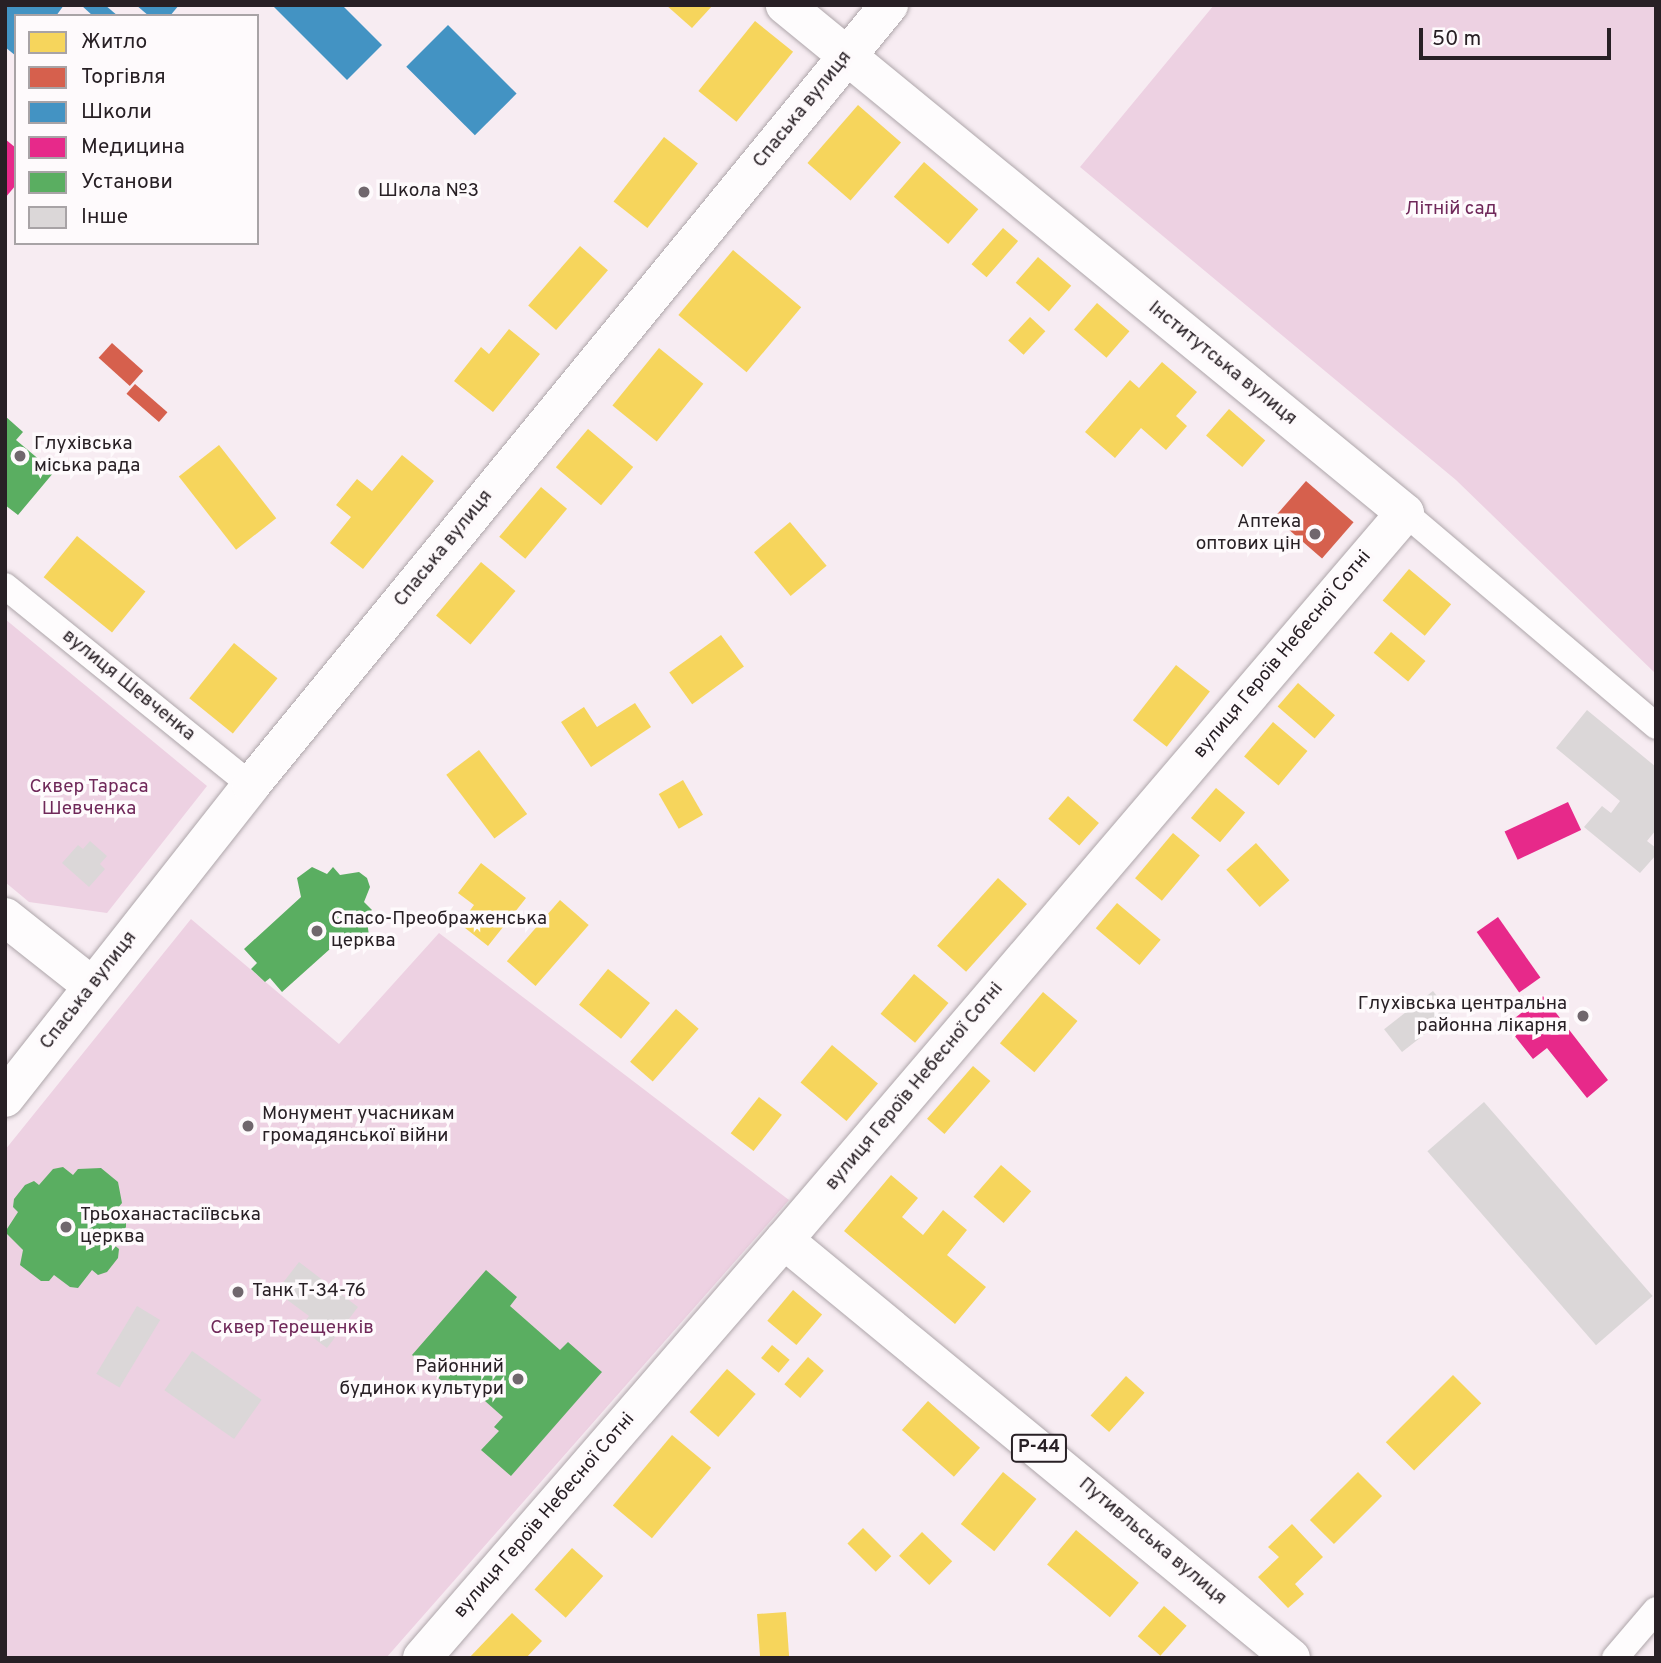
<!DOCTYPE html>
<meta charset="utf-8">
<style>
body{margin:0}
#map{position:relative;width:1661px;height:1663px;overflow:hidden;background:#f7ecf2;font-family:Overpass,sans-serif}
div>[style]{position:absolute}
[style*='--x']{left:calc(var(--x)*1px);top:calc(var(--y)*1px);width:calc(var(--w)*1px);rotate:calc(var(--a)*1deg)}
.green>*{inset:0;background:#edd1e2}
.homes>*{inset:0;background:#f6d55c;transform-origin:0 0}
.shops>*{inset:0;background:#d6604d;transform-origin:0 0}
.schools>*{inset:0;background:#4393c3;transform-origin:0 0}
.health>*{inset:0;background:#e7298a;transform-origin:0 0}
.public>*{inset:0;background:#5aae61}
.building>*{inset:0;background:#dbd7d8;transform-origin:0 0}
.roads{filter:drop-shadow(0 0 2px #aea6aa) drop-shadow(0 0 2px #aea6aa)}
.street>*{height:26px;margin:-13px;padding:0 13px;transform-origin:13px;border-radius:13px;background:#fefcfd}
.secondary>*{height:38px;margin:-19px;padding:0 19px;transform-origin:19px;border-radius:19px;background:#fefcfd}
.primary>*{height:38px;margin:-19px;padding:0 19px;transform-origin:19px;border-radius:19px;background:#fefcfd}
.dots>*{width:19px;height:19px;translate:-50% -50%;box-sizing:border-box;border:4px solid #fefafc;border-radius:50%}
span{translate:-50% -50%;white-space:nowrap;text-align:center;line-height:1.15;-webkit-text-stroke:7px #fefafc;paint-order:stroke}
.shield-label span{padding:2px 5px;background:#fefafc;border:2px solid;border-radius:5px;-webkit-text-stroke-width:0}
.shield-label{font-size:18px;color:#282025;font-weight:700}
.street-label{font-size:19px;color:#282025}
.poi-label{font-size:19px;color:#282025}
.left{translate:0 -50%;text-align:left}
.right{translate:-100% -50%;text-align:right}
.park-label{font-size:19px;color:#6f2859}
.frame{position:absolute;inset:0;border:7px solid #282025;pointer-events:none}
.legend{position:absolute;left:14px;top:14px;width:245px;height:231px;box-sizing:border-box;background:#fefafc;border:2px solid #a8a3a6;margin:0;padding:9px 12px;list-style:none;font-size:21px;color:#282025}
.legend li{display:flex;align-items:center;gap:14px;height:35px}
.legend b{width:35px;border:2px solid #a8a3a6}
.scale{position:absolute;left:1419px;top:28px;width:192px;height:32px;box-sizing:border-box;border:4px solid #282025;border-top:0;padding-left:9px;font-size:21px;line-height:24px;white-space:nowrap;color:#282025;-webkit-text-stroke:5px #fefafc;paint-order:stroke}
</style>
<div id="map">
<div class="green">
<i style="clip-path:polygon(1214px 5px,1656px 5px,1656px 674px,1456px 480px,1080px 167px)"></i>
<i style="clip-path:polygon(5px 619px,207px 786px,107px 913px,29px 902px,5px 882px)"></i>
<i style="clip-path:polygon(191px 919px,339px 1044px,439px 933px,789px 1200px,386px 1658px,5px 1658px,5px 1150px)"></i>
</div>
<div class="homes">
<i style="clip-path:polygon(666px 5px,713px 5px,692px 28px)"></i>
<i style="left:755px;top:21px;width:49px;height:90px;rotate:39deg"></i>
<i style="left:858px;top:105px;width:57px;height:77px;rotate:41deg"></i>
<i style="left:664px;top:137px;width:43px;height:82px;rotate:38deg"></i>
<i style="left:924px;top:162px;width:72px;height:46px;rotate:41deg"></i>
<i style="left:1003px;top:228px;width:20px;height:48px;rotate:41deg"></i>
<i style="left:580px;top:246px;width:37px;height:79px;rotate:41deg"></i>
<i style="left:733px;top:250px;width:89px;height:85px;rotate:40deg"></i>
<i style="left:1038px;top:257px;width:44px;height:34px;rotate:41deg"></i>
<i style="left:1097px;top:303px;width:43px;height:35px;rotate:41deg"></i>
<i style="left:1030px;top:317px;width:21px;height:32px;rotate:43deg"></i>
<i style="clip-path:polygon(509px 329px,540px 354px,493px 412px,454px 381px,481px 347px,489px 354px)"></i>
<i style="left:659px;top:348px;width:57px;height:74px;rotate:39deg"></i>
<i style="clip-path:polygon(1162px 362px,1197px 392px,1176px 416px,1187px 426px,1166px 450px,1141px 428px,1115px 458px,1085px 432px,1130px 380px,1139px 388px)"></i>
<i style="left:1229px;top:409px;width:48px;height:35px;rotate:41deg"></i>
<i style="left:588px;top:429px;width:59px;height:50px;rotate:40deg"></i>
<i style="left:219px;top:445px;width:93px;height:51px;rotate:52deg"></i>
<i style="clip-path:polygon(402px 455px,434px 481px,363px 569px,330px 543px,351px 517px,336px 505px,357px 479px,372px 491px)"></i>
<i style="left:541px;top:487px;width:34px;height:65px;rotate:40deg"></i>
<i style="left:790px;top:522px;width:57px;height:47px;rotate:50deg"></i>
<i style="left:77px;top:536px;width:88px;height:53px;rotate:39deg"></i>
<i style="left:481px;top:562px;width:45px;height:70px;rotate:40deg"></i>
<i style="left:1409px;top:569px;width:55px;height:41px;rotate:40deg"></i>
<i style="left:1391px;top:632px;width:45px;height:27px;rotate:40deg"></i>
<i style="left:721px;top:635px;width:39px;height:64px;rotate:54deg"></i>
<i style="left:234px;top:643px;width:56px;height:71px;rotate:39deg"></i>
<i style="left:1176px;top:665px;width:43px;height:70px;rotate:38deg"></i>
<i style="left:1298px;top:683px;width:49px;height:31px;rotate:41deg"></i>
<i style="clip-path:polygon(635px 703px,651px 727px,591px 767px,561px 722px,584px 707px,597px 727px)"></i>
<i style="left:1273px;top:722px;width:45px;height:45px;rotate:40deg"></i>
<i style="left:479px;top:750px;width:80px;height:41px;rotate:53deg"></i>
<i style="left:683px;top:780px;width:40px;height:28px;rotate:60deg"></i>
<i style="left:1216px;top:788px;width:38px;height:39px;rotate:40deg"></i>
<i style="left:1068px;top:796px;width:41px;height:30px;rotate:41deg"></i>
<i style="left:1173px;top:833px;width:35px;height:59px;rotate:40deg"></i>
<i style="left:1256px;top:843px;width:50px;height:40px;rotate:48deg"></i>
<i style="clip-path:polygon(481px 863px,526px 898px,488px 946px,460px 924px,474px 905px,458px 893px)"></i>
<i style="left:998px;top:878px;width:39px;height:91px;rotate:42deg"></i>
<i style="left:560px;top:900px;width:38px;height:81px;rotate:41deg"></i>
<i style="left:1117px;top:903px;width:57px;height:33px;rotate:40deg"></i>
<i style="left:608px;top:969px;width:54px;height:46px;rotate:39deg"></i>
<i style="left:914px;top:974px;width:45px;height:52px;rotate:40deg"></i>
<i style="left:1043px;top:992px;width:45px;height:67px;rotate:40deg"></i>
<i style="left:676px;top:1009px;width:30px;height:70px;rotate:41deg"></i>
<i style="left:832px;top:1045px;width:60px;height:49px;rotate:40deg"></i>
<i style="left:973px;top:1066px;width:23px;height:70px;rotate:41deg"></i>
<i style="left:759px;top:1097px;width:29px;height:46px;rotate:38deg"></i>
<i style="left:1001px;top:1165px;width:40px;height:42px;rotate:41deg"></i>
<i style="clip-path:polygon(891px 1175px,918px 1198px,902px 1217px,923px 1235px,943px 1210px,967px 1230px,947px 1255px,986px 1287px,955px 1324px,844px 1231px)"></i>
<i style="left:793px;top:1290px;width:38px;height:40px;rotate:40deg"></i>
<i style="left:772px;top:1345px;width:23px;height:17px;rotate:40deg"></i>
<i style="left:808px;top:1357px;width:21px;height:36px;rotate:41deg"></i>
<i style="left:727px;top:1369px;width:38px;height:57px;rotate:41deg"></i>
<i style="left:1453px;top:1375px;width:40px;height:95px;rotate:45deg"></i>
<i style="left:1126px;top:1376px;width:25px;height:53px;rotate:42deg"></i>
<i style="left:928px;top:1401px;width:70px;height:39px;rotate:42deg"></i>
<i style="left:672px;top:1435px;width:51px;height:92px;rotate:40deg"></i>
<i style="left:1003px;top:1472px;width:43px;height:67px;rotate:39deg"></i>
<i style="left:1358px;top:1472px;width:34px;height:68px;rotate:45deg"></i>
<i style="clip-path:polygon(1292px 1524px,1323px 1557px,1295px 1584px,1304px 1594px,1288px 1608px,1258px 1577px,1279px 1557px,1268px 1547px)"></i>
<i style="left:863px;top:1528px;width:40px;height:22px;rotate:45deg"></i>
<i style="left:1076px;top:1530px;width:82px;height:45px;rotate:40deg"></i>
<i style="left:922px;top:1532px;width:42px;height:33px;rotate:44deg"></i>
<i style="left:572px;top:1548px;width:42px;height:56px;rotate:42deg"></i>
<i style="left:1164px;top:1606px;width:30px;height:40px;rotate:41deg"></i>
<i style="left:786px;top:1612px;width:46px;height:29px;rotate:86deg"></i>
<i style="clip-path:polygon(512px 1613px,542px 1641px,526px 1658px,469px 1658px)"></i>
</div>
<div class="shops">
<i style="left:112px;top:343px;width:42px;height:20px;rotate:42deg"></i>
<i style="left:135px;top:384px;width:43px;height:13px;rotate:41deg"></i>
<i style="left:1306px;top:481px;width:63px;height:48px;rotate:41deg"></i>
</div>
<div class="schools">
<i style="clip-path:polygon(5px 5px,64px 5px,56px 16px,16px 16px,16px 56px,5px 47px)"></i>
<i style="clip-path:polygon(81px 5px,105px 5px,118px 16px,93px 16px)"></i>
<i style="clip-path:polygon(136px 5px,179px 5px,170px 16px,149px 16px)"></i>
<i style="clip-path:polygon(272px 5px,342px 5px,382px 45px,347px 80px)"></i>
<i style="left:448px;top:25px;width:97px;height:59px;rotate:45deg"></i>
</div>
<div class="health">
<i style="clip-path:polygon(5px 139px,16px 148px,16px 185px,5px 198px)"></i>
<i style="left:1568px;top:802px;width:31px;height:70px;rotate:65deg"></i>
<i style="left:1498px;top:917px;width:74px;height:26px;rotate:55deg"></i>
<i style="clip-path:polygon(1543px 996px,1608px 1080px,1587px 1098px,1547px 1048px,1533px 1059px,1506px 1025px)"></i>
</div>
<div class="public">
<i style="clip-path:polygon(5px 416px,23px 432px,16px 440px,54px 472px,18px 515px,5px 505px)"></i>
<i style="clip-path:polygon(312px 867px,327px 874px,333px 867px,340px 875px,359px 872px,367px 878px,370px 887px,364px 902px,372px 910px,366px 916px,369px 935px,355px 946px,340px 940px,282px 992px,270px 978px,265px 982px,251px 969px,257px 963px,244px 949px,301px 897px,297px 878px)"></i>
<i style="clip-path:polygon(63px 1167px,73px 1175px,78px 1169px,101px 1168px,118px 1182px,122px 1203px,117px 1209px,126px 1216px,126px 1227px,113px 1244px,119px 1249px,118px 1258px,107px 1272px,98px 1275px,92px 1270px,78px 1288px,70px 1287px,54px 1275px,49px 1281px,41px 1281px,20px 1265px,23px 1250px,5px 1232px,18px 1212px,13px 1207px,14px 1199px,25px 1185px,34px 1181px,39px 1185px,53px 1169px)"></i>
<i style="clip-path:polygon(486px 1270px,517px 1297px,510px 1306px,560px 1350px,568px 1342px,602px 1372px,511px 1476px,481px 1450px,499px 1431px,494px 1427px,503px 1417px,467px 1385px,458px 1395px,412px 1355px)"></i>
</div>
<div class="building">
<i style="clip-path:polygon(1587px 710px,1656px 767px,1656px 830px,1647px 841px,1656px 848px,1656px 855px,1640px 873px,1584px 827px,1602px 806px,1611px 813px,1620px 801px,1556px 748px)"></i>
<i style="clip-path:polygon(90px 841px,107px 856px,100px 864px,105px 869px,89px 887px,62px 863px,78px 845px,83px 849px)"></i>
<i style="left:1433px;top:991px;width:29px;height:62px;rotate:52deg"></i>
<i style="left:1484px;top:1102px;width:257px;height:75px;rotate:49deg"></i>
<i style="clip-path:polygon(299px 1262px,358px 1307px,327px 1348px,300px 1328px,309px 1316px,286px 1299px,292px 1292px,282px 1284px)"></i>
<i style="left:137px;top:1306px;width:27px;height:79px;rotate:31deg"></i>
<i style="left:192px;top:1351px;width:85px;height:48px;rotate:35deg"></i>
</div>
<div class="roads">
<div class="street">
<i style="--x:1405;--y:513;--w:329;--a:40.3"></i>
<i style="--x:5;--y:586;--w:316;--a:39"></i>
<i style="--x:1615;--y:1658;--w:63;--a:-49.5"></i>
</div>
<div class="secondary">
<i style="--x:5;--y:917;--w:111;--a:38.4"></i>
<i style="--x:5;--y:1098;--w:398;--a:-51.8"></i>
<i style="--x:251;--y:785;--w:1008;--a:-50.72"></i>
<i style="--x:784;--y:1240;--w:956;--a:-49.5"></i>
<i style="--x:1405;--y:513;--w:802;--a:-140.67"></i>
</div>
<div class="primary">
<i style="--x:422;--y:1658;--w:553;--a:-49.11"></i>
<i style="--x:784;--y:1240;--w:657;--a:39.5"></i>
</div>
</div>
<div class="dots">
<i style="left:364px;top:192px;background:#70676d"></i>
<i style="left:20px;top:456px;background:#70676d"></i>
<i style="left:1315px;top:534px;background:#70676d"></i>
<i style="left:317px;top:931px;background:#70676d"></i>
<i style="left:1583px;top:1016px;background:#70676d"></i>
<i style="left:248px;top:1126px;background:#70676d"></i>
<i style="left:66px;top:1227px;background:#70676d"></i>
<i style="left:238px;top:1292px;background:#70676d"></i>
<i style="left:518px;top:1379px;background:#70676d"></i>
</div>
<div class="shield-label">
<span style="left:1039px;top:1448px">Р-44</span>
</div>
<div class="street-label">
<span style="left:803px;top:110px;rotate:-51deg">Спаська вулиця</span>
<span style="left:1222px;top:364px;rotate:39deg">Інститутська вулиця</span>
<span style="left:444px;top:549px;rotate:-51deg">Спаська вулиця</span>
<span style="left:1283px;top:655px;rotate:-50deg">вулиця Героїв Небесної Сотні</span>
<span style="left:128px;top:686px;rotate:39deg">вулиця Шевченка</span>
<span style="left:89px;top:991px;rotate:-52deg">Спаська вулиця</span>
<span style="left:915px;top:1087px;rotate:-50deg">вулиця Героїв Небесної Сотні</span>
<span style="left:545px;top:1516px;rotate:-49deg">вулиця Героїв Небесної Сотні</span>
<span style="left:1152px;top:1542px;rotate:40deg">Путивльська вулиця</span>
</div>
<div class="poi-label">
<span class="left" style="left:378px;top:192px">Школа №3</span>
<span class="left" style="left:34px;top:456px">Глухівська<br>міська рада</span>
<span class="right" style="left:1301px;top:534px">Аптека<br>оптових цін</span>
<span class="left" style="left:331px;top:931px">Спасо-Преображенська<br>церква</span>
<span class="right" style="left:1567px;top:1016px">Глухівська центральна<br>районна лікарня</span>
<span class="left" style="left:262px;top:1126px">Монумент учасникам<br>громадянської війни</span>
<span class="left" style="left:80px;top:1227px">Трьоханастасіївська<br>церква</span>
<span class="left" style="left:252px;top:1292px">Танк Т-34-76</span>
<span class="right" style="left:504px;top:1379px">Районний<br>будинок культури</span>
</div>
<div class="park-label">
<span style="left:1451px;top:210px">Літній сад</span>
<span style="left:89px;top:799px">Сквер Тараса<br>Шевченка</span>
<span style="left:292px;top:1329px">Сквер Терещенків</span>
</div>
<div class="frame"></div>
<ul class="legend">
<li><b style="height:19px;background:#f6d55c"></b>Житло</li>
<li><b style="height:19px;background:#d6604d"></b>Торгівля</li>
<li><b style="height:19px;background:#4393c3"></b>Школи</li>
<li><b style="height:19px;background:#e7298a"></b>Медицина</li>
<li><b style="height:19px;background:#5aae61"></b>Установи</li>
<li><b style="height:19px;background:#dbd7d8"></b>Інше</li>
</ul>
<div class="scale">50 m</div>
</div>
